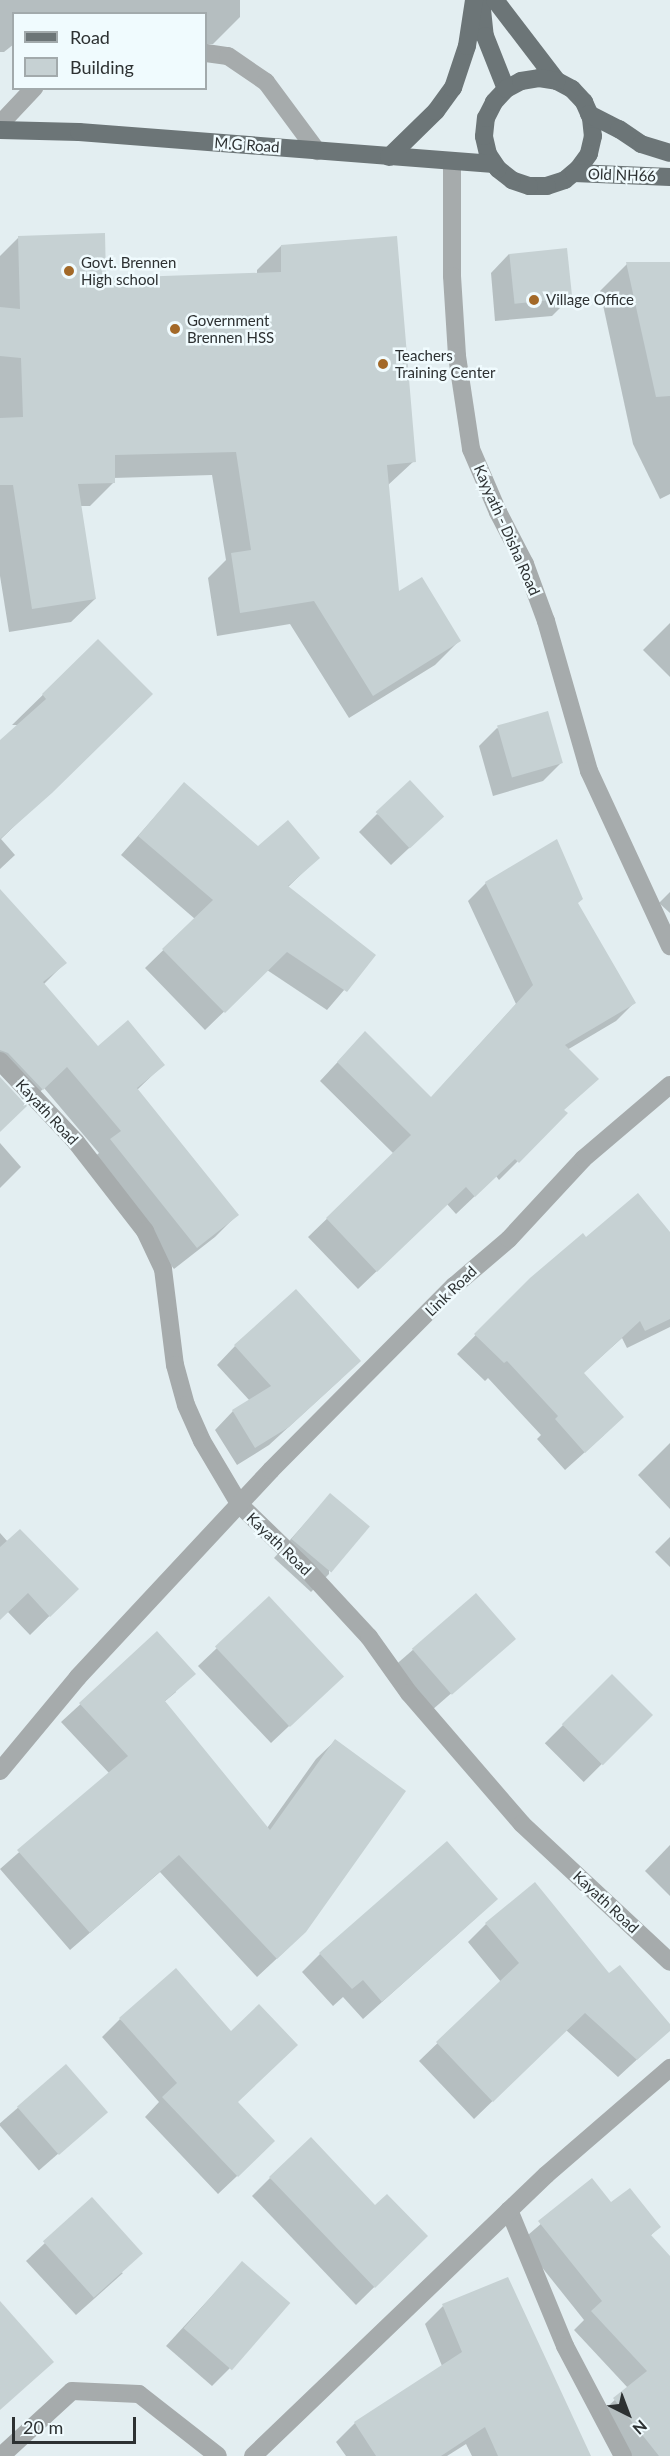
<!DOCTYPE html>
<style>
body{margin:0}
#map{position:relative;width:670px;height:2456px;overflow:hidden;background:#e3eef1;font-family:Lato,sans-serif}
div>[style]{position:absolute}
[style*='--x']{left:calc(var(--x)*1px);top:calc(var(--y)*1px);width:calc(var(--w)*1px);rotate:calc(var(--a)*1deg)}
.shadow>*{inset:0;background:#0003;transform-origin:0 0}
.building>*{inset:0;background:#c6d1d3;transform-origin:0 0}
.minor>*{height:18px;margin:-9px;padding:0 9px;transform-origin:9px;border-radius:9px;background:#a6abac}
.major>*{height:18px;margin:-9px;padding:0 9px;transform-origin:9px;border-radius:9px;background:#6c7577}
.dots>*{width:16px;height:16px;translate:-50% -50%;box-sizing:border-box;border:3px solid #f0fbfe;border-radius:50%}
span{translate:-50% -50%;white-space:nowrap;text-align:center;line-height:1.15;-webkit-text-stroke:5px #f0fbfe;paint-order:stroke}
.street-label{font-size:15px;color:#2d3132}
.poi-label{font-size:15px;color:#2d3132}
.left{translate:0 -50%;text-align:left}
.legend{position:absolute;left:12px;top:12px;width:195px;height:78px;box-sizing:border-box;background:#f0fbfe;border:2px solid #a2aaac;margin:0;padding:8px 10px;list-style:none;font-size:18px;color:#2d3132}
.legend li{display:flex;align-items:center;gap:12px;height:30px}
.legend b{width:30px;border:2px solid #a2aaac}
.north{position:absolute;left:598px;top:2384px;width:60px;height:60px;-webkit-text-stroke:4px #f0fbfe;paint-order:stroke;rotate:138deg;font-size:16px;font-weight:700;line-height:24px;text-align:center;color:#2d3132}
.north::after{content:'';display:block;margin:auto;width:21px;height:27px;background:#2d3132;clip-path:polygon(50% 0,100% 100%,50% 72%,0 100%)}
.scale{position:absolute;left:12px;top:2417px;width:124px;height:27px;box-sizing:border-box;border:3px solid #2d3132;border-top:0;padding-left:8px;font-size:18px;line-height:21px;white-space:nowrap;color:#2d3132;-webkit-text-stroke:4px #f0fbfe;paint-order:stroke}
</style>
<div id="map">
<div class="shadow">
<i style="clip-path:polygon(0 0,240px 0,240px 17px,213px 44px,206px 44px,206px 14px,14px 14px,14px 44px,4px 52px,0 52px)"></i>
<i style="clip-path:polygon(18px 238px,104px 280px,257px 275px,257px 270px,281px 246px,414px 461px,387px 486px,397px 594px,459px 641px,435px 665px,349px 718px,290px 624px,217px 636px,208px 578px,226px 560px,212px 475px,113px 478px,114px 482px,90px 506px,80px 506px,95px 599px,71px 622px,9px 632px,0 576px,0 256px)"></i>
<i style="clip-path:polygon(509px 254px,570px 298px,552px 316px,495px 321px,491px 273px)"></i>
<i style="clip-path:polygon(627px 264px,670px 264px,670px 494px,660px 499px,633px 444px,600px 291px)"></i>
<i style="clip-path:polygon(670px 623px,670px 677px,643px 650px)"></i>
<i style="clip-path:polygon(98px 641px,150px 694px,1px 839px,15px 855px,0 869px,0 742px,19px 725px,12px 725px)"></i>
<i style="clip-path:polygon(497px 728px,561px 763px,543px 781px,493px 796px,479px 746px)"></i>
<i style="clip-path:polygon(184px 784px,258px 848px,318px 858px,288px 887px,374px 955px,327px 1010px,267px 970px,205px 1030px,145px 968px,195px 919px,121px 855px)"></i>
<i style="clip-path:polygon(377px 814px,424px 834px,391px 865px,359px 832px)"></i>
<i style="clip-path:polygon(486px 883px,576px 904px,634px 1003px,616px 1021px,567px 1050px,544px 1084px,566px 1113px,499px 1180px,496px 1176px,456px 1214px,447px 1204px,358px 1289px,308px 1237px,394px 1154px,320px 1081px,347px 1052px,431px 1098px,516px 1004px,468px 901px)"></i>
<i style="clip-path:polygon(0 891px,65px 963px,43px 985px,97px 1048px,163px 1065px,137px 1090px,237px 1215px,215px 1237px,174px 1269px,89px 1162px,99px 1153px,44px 1088px,26px 1105px,0 1065px)"></i>
<i style="clip-path:polygon(670px 892px,670px 913px,659px 903px)"></i>
<i style="clip-path:polygon(0 1143px,21px 1167px,0 1188px)"></i>
<i style="clip-path:polygon(586px 1239px,670px 1244px,670px 1327px,627px 1348px,622px 1338px,583px 1373px,604px 1435px,565px 1470px,537px 1439px,541px 1435px,488px 1378px,485px 1381px,457px 1354px,531px 1279px)"></i>
<i style="clip-path:polygon(235px 1346px,341px 1379px,269px 1445px,237px 1465px,215px 1430px,233px 1411px,250px 1401px,217px 1365px)"></i>
<i style="clip-path:polygon(670px 1443px,670px 1509px,638px 1475px)"></i>
<i style="clip-path:polygon(330px 1495px,329px 1574px,311px 1592px,274px 1558px)"></i>
<i style="clip-path:polygon(0 1533px,8px 1542px,77px 1589px,30px 1635px,7px 1611px,0 1618px)"></i>
<i style="clip-path:polygon(670px 1537px,670px 1567px,655px 1552px)"></i>
<i style="left:476px;top:1595px;width:58px;height:109px;rotate:49deg"></i>
<i style="clip-path:polygon(157px 1634px,176px 1692px,164px 1702px,267px 1828px,316px 1759px,335px 1741px,286px 1950px,257px 1977px,160px 1872px,70px 1950px,0 1869px,109px 1773px,61px 1722px)"></i>
<i style="clip-path:polygon(217px 1648px,323px 1694px,271px 1743px,198px 1666px)"></i>
<i style="left:612px;top:1676px;width:55px;height:95px;rotate:45deg"></i>
<i style="clip-path:polygon(670px 1845px,670px 1896px,645px 1871px)"></i>
<i style="clip-path:polygon(477px 1917px,363px 2019px,343px 1997px,333px 2006px,302px 1972px,320px 1954px)"></i>
<i style="clip-path:polygon(486px 1924px,609px 1975px,670px 2029px,618px 2077px,566px 2030px,474px 2119px,419px 2061px,501px 1982px,468px 1942px)"></i>
<i style="clip-path:polygon(120px 2019px,236px 2103px,254px 2160px,218px 2194px,145px 2117px,159px 2102px,102px 2037px)"></i>
<i style="left:66px;top:2066px;width:61px;height:89px;rotate:49deg"></i>
<i style="clip-path:polygon(270px 2178px,375px 2208px,426px 2236px,356px 2305px,252px 2196px)"></i>
<i style="clip-path:polygon(592px 2180px,611px 2204px,659px 2227px,650px 2236px,670px 2258px,670px 2456px,626px 2456px,596px 2417px,628px 2388px,574px 2330px,584px 2320px,521px 2241px)"></i>
<i style="clip-path:polygon(45px 2243px,123px 2273px,76px 2315px,26px 2261px)"></i>
<i style="clip-path:polygon(242px 2263px,230px 2368px,212px 2386px,166px 2346px)"></i>
<i style="clip-path:polygon(443px 2306px,589px 2456px,472px 2456px,466px 2444px,447px 2456px,346px 2456px,336px 2442px,355px 2423px,442px 2366px,425px 2324px)"></i>
</div>
<div class="building">
<i style="clip-path:polygon(105px 233px,106px 278px,281px 272px,281px 245px,397px 236px,416px 462px,387px 465px,399px 591px,422px 577px,461px 641px,373px 696px,314px 601px,240px 613px,231px 553px,251px 550px,236px 452px,115px 455px,115px 483px,78px 484px,96px 599px,32px 609px,13px 485px,0 485px,0 418px,23px 417px,21px 358px,0 356px,0 307px,20px 309px,18px 236px)"></i>
<i style="left:567px;top:248px;width:50px;height:58px;rotate:84deg"></i>
<i style="clip-path:polygon(626px 262px,670px 262px,670px 396px,656px 397px)"></i>
<i style="clip-path:polygon(98px 639px,153px 694px,52px 793px,0 839px,0 740px,46px 699px,42px 694px)"></i>
<i style="left:548px;top:711px;width:54px;height:53px;rotate:74deg"></i>
<i style="left:410px;top:780px;width:50px;height:47px;rotate:47deg"></i>
<i style="clip-path:polygon(184px 782px,258px 846px,288px 820px,320px 858px,288px 886px,376px 955px,347px 992px,287px 952px,225px 1013px,162px 949px,213px 900px,138px 836px)"></i>
<i style="clip-path:polygon(557px 839px,583px 899px,578px 903px,636px 1003px,565px 1045px,599px 1079px,564px 1110px,568px 1113px,519px 1163px,515px 1159px,475px 1197px,466px 1187px,377px 1272px,326px 1218px,411px 1135px,337px 1062px,365px 1031px,431px 1097px,533px 985px,485px 882px)"></i>
<i style="clip-path:polygon(0 889px,67px 963px,43px 982px,98px 1046px,128px 1020px,165px 1065px,137px 1088px,239px 1215px,197px 1248px,110px 1139px,121px 1131px,67px 1067px,43px 1090px,8px 1053px,0 1050px)"></i>
<i style="clip-path:polygon(0 1077px,27px 1106px,0 1132px)"></i>
<i style="clip-path:polygon(638px 1193px,670px 1232px,670px 1319px,645px 1331px,640px 1321px,584px 1373px,624px 1417px,585px 1453px,555px 1419px,558px 1416px,507px 1361px,504px 1363px,474px 1334px,530px 1278px,583px 1233px,586px 1237px)"></i>
<i style="clip-path:polygon(296px 1289px,361px 1361px,289px 1427px,255px 1448px,232px 1410px,271px 1386px,234px 1345px)"></i>
<i style="left:330px;top:1493px;width:52px;height:60px;rotate:40deg"></i>
<i style="clip-path:polygon(20px 1529px,79px 1589px,50px 1617px,28px 1593px,0 1620px,0 1547px)"></i>
<i style="left:476px;top:1593px;width:61px;height:85px;rotate:49deg"></i>
<i style="left:269px;top:1596px;width:110px;height:74px;rotate:47deg"></i>
<i style="clip-path:polygon(157px 1631px,196px 1674px,165px 1701px,270px 1830px,335px 1739px,406px 1791px,306px 1932px,277px 1959px,179px 1855px,90px 1933px,17px 1850px,128px 1756px,79px 1703px)"></i>
<i style="left:612px;top:1674px;width:58px;height:71px;rotate:45deg"></i>
<i style="clip-path:polygon(447px 1841px,498px 1899px,382px 2002px,363px 1980px,352px 1989px,319px 1953px)"></i>
<i style="clip-path:polygon(535px 1882px,609px 1973px,620px 1965px,670px 2024px,670px 2031px,637px 2060px,585px 2013px,493px 2102px,436px 2042px,519px 1963px,485px 1923px)"></i>
<i style="clip-path:polygon(176px 1968px,231px 2031px,259px 2004px,298px 2045px,238px 2102px,275px 2141px,238px 2177px,162px 2097px,177px 2083px,119px 2018px)"></i>
<i style="left:66px;top:2064px;width:64px;height:65px;rotate:49deg"></i>
<i style="clip-path:polygon(311px 2137px,375px 2205px,387px 2194px,428px 2236px,375px 2288px,269px 2177px)"></i>
<i style="clip-path:polygon(592px 2178px,611px 2202px,630px 2188px,661px 2227px,651px 2235px,670px 2256px,670px 2456px,659px 2456px,613px 2398px,647px 2371px,591px 2311px,602px 2301px,538px 2221px)"></i>
<i style="left:92px;top:2197px;width:76px;height:66px;rotate:48deg"></i>
<i style="left:242px;top:2261px;width:64px;height:89px;rotate:41deg"></i>
<i style="clip-path:polygon(508px 2277px,591px 2456px,498px 2456px,485px 2427px,441px 2456px,376px 2456px,354px 2422px,462px 2352px,442px 2304px)"></i>
<i style="clip-path:polygon(0 2301px,54px 2362px,0 2410px)"></i>
</div>
<div class="minor">
<i style="--x:206;--y:53;--w:22;--a:8"></i>
<i style="--x:228;--y:56;--w:46;--a:34.4"></i>
<i style="--x:266;--y:82;--w:86;--a:53.5"></i>
<i style="--x:0;--y:124;--w:50;--a:-46.6"></i>
<i style="--x:452;--y:162;--w:114;--a:90"></i>
<i style="--x:452;--y:276;--w:80;--a:86.4"></i>
<i style="--x:457;--y:356;--w:94;--a:81.4"></i>
<i style="--x:471;--y:449;--w:69;--a:66.8"></i>
<i style="--x:498;--y:512;--w:59;--a:62.6"></i>
<i style="--x:525;--y:564;--w:61;--a:69.8"></i>
<i style="--x:546;--y:621;--w:156;--a:74"></i>
<i style="--x:589;--y:771;--w:193;--a:65.2"></i>
<i style="--x:0;--y:1061;--w:111;--a:46.8"></i>
<i style="--x:76;--y:1142;--w:113;--a:52.2"></i>
<i style="--x:145;--y:1231;--w:42;--a:64.7"></i>
<i style="--x:163;--y:1269;--w:97;--a:82.9"></i>
<i style="--x:175;--y:1365;--w:41;--a:74.6"></i>
<i style="--x:186;--y:1405;--w:39;--a:66"></i>
<i style="--x:202;--y:1441;--w:74;--a:59.3"></i>
<i style="--x:240;--y:1505;--w:93;--a:44.1"></i>
<i style="--x:307;--y:1570;--w:91;--a:47.2"></i>
<i style="--x:369;--y:1637;--w:69;--a:54.5"></i>
<i style="--x:409;--y:1693;--w:173;--a:49.2"></i>
<i style="--x:522;--y:1824;--w:202;--a:43"></i>
<i style="--x:0;--y:1771;--w:122;--a:-50.3"></i>
<i style="--x:78;--y:1677;--w:283;--a:-47"></i>
<i style="--x:271;--y:1470;--w:260;--a:-45.2"></i>
<i style="--x:454;--y:1286;--w:72;--a:-40.5"></i>
<i style="--x:509;--y:1239;--w:109;--a:-47.2"></i>
<i style="--x:583;--y:1159;--w:114;--a:-40.4"></i>
<i style="--x:509;--y:2210;--w:147;--a:67.6"></i>
<i style="--x:565;--y:2346;--w:124;--a:62.2"></i>
<i style="--x:1;--y:2456;--w:96;--a:-42.5"></i>
<i style="--x:72;--y:2391;--w:67;--a:2.6"></i>
<i style="--x:139;--y:2394;--w:100;--a:38.1"></i>
<i style="--x:253;--y:2456;--w:406;--a:-43.8"></i>
<i style="--x:546;--y:2175;--w:164;--a:-40.8"></i>
</div>
<div class="major">
<i style="--x:481;--y:0;--w:36;--a:84"></i>
<i style="--x:485;--y:36;--w:57;--a:68.4"></i>
<i style="--x:495;--y:0;--w:102;--a:52.6"></i>
<i style="--x:557;--y:81;--w:17;--a:28"></i>
<i style="--x:572;--y:89;--w:18;--a:47"></i>
<i style="--x:584;--y:102;--w:17;--a:66"></i>
<i style="--x:591;--y:118;--w:18;--a:84"></i>
<i style="--x:593;--y:136;--w:18;--a:103"></i>
<i style="--x:589;--y:154;--w:19;--a:126"></i>
<i style="--x:578;--y:169;--w:17;--a:140"></i>
<i style="--x:565;--y:180;--w:19;--a:162"></i>
<i style="--x:547;--y:186;--w:18;--a:180"></i>
<i style="--x:529;--y:186;--w:18;--a:-161"></i>
<i style="--x:512;--y:180;--w:18;--a:-142"></i>
<i style="--x:498;--y:169;--w:18;--a:-124"></i>
<i style="--x:488;--y:154;--w:18;--a:-103"></i>
<i style="--x:484;--y:136;--w:18;--a:-84"></i>
<i style="--x:486;--y:118;--w:18;--a:-63"></i>
<i style="--x:494;--y:102;--w:18;--a:-47"></i>
<i style="--x:506;--y:89;--w:17;--a:-28"></i>
<i style="--x:521;--y:81;--w:18;--a:-9"></i>
<i style="--x:539;--y:78;--w:18;--a:9"></i>
<i style="--x:589;--y:114;--w:34;--a:27"></i>
<i style="--x:619;--y:129;--w:27;--a:34"></i>
<i style="--x:641;--y:144;--w:30;--a:17"></i>
<i style="--x:0;--y:130;--w:79;--a:1.5"></i>
<i style="--x:79;--y:132;--w:416;--a:4.4"></i>
<i style="--x:389;--y:157;--w:66;--a:-44.4"></i>
<i style="--x:436;--y:111;--w:29;--a:-54"></i>
<i style="--x:453;--y:88;--w:44;--a:-71.6"></i>
<i style="--x:467;--y:46;--w:47;--a:-81.3"></i>
<i style="--x:574;--y:173;--w:96;--a:2.4"></i>
</div>
<div class="dots">
<i style="left:69px;top:271px;background:#a36928"></i>
<i style="left:534px;top:300px;background:#a36928"></i>
<i style="left:175px;top:329px;background:#a36928"></i>
<i style="left:383px;top:364px;background:#a36928"></i>
</div>
<div class="street-label">
<span style="left:247px;top:145px;rotate:4deg">M.G Road</span>
<span style="left:622px;top:175px;rotate:2deg">Old NH66</span>
<span style="left:507px;top:530px;rotate:66deg">Kayyath - Disha Road</span>
<span style="left:47px;top:1112px;rotate:47deg">Kayath Road</span>
<span style="left:451px;top:1291px;rotate:-44deg">Link Road</span>
<span style="left:279px;top:1544px;rotate:44deg">Kayath Road</span>
<span style="left:606px;top:1902px;rotate:43deg">Kayath Road</span>
</div>
<div class="poi-label">
<span class="left" style="left:81px;top:271px">Govt. Brennen<br>High school</span>
<span class="left" style="left:546px;top:300px">Village Office</span>
<span class="left" style="left:187px;top:329px">Government<br>Brennen HSS</span>
<span class="left" style="left:395px;top:364px">Teachers<br>Training Center</span>
</div>
<ul class="legend">
<li><b style="height:8px;background:#6c7577"></b>Road</li>
<li><b style="height:16px;background:#c6d1d3"></b>Building</li>
</ul>
<div class="north">N</div>
<div class="scale">20 m</div>
</div>
